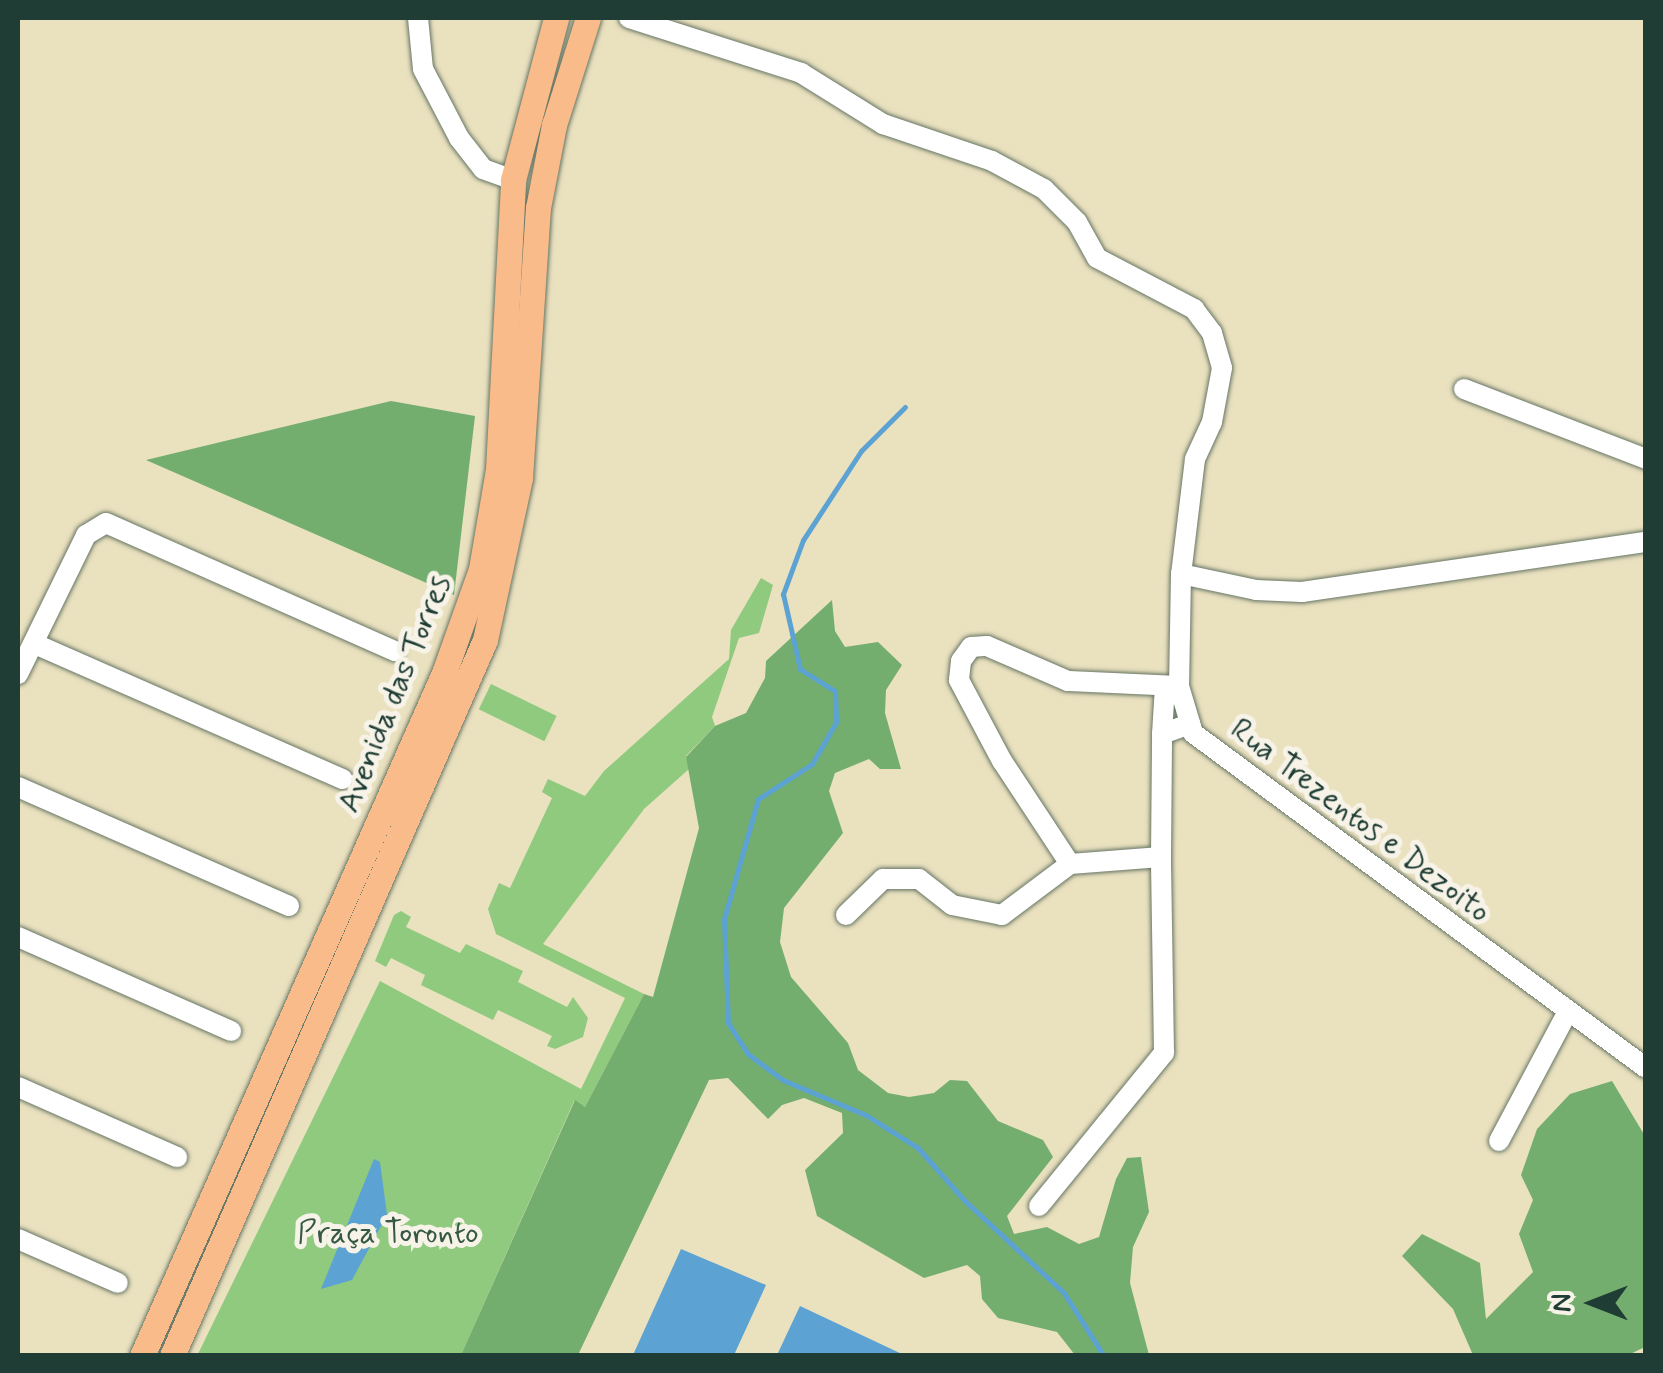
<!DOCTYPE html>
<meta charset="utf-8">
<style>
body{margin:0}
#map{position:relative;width:1663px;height:1373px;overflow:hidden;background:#eae1bf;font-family:Mynerve,sans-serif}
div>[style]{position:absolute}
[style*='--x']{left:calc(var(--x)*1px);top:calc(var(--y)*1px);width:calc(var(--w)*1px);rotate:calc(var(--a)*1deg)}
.green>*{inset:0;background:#8fca7f;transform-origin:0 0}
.forest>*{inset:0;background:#73ae6e}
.water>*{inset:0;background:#5ca2d2}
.stream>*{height:5px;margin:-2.5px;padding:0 2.5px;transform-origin:2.5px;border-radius:2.5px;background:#5ca2d2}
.roads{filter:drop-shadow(0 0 2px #667665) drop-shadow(0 0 2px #667665)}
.minor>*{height:20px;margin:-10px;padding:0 10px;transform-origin:10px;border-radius:10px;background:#fff}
.major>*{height:25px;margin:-12.5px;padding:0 12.5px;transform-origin:12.5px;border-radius:12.5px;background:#fabb8b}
span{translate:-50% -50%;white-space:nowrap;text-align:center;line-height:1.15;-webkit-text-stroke:10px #f7f3e8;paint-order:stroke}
.street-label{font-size:32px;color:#1f3d34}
.park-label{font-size:32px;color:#355943}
.frame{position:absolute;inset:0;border:20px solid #1f3d34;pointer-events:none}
.north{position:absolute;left:1543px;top:1253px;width:100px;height:100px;-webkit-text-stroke:8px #f7f3e8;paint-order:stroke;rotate:270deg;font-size:28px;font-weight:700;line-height:40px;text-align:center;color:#1f3d34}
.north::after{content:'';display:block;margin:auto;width:35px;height:45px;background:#1f3d34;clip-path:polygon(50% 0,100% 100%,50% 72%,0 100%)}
</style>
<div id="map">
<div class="green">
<i style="clip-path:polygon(761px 578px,773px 585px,759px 633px,739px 638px,712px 717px,715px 726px,686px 756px,689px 769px,644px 809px,543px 944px,644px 994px,585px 1107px,574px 1101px,461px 1355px,197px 1356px,380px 981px,581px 1089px,625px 998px,496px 934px,488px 909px,499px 883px,510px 888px,552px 798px,542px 792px,548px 779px,585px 796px,604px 771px,729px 659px,731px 630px)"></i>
<i style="left:491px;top:684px;width:73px;height:28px;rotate:26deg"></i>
<i style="clip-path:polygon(401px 911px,411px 917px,406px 927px,460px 953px,466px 944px,523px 971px,518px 982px,567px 1007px,573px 997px,588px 1018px,583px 1037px,555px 1049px,547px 1046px,552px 1036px,498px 1010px,493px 1020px,421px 985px,425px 975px,391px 958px,386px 967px,375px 961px,394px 915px)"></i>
</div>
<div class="forest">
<i style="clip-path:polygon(391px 401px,475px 416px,454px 595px,146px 460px)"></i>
<i style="clip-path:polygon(832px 600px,835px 631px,845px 647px,878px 642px,902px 665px,886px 690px,885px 713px,901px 769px,880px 769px,869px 759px,835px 773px,829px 791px,843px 833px,784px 908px,780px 942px,791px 977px,848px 1043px,858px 1070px,888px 1093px,909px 1097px,934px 1093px,950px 1080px,967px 1081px,998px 1121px,1043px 1140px,1053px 1157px,1007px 1216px,1014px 1234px,1047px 1227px,1079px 1244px,1099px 1237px,1116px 1179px,1127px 1158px,1141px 1157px,1149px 1212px,1133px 1247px,1130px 1283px,1149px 1355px,1075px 1355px,1057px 1332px,998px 1318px,982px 1299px,980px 1276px,967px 1265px,924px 1278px,817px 1216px,805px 1170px,843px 1133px,842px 1113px,804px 1098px,782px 1105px,768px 1119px,728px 1078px,709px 1080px,578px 1355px,461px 1355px,575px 1100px,585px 1107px,644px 994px,653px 997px,699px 828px,686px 757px,715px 726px,746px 713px,765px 678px,766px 661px)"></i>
<i style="clip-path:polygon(1612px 1081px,1645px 1136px,1645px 1347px,1626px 1356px,1473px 1355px,1453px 1309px,1402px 1256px,1422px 1234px,1480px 1263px,1486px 1319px,1533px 1272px,1519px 1234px,1533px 1200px,1521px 1175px,1537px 1129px,1570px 1094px)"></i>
</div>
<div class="water">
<i style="clip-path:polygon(374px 1159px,380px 1162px,387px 1215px,352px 1280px,321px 1289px)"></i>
<i style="clip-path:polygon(681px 1249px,766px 1285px,734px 1355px,633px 1355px)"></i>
<i style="clip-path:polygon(800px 1306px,904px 1355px,777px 1355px)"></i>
</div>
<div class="stream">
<i style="--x:905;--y:407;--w:62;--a:135"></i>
<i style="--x:861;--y:451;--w:106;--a:123.1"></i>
<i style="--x:803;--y:540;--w:58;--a:110.3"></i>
<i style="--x:783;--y:594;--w:77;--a:77.2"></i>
<i style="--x:800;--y:669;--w:41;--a:32.2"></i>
<i style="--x:835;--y:691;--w:31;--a:88"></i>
<i style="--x:836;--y:722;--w:48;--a:119.7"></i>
<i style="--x:812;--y:764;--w:64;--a:147.1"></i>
<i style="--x:758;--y:799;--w:125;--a:105.8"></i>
<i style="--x:724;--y:919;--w:104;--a:87.8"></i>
<i style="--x:728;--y:1023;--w:37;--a:57"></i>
<i style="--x:748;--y:1054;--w:44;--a:36.6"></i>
<i style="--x:783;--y:1080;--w:90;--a:22.9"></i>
<i style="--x:866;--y:1115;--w:62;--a:32.4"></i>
<i style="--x:918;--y:1148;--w:69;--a:48.5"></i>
<i style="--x:964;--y:1200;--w:137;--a:42.9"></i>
<i style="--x:1064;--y:1293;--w:75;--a:57.6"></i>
</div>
<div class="roads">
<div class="minor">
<i style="--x:418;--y:18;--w:51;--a:84.4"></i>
<i style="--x:423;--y:69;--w:78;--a:62.4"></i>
<i style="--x:459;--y:138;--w:39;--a:52"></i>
<i style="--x:483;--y:169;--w:32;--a:20"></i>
<i style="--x:629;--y:18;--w:181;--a:17.7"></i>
<i style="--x:801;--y:73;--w:97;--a:31.9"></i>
<i style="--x:883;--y:124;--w:115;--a:18.7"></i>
<i style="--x:992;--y:161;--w:59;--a:28.3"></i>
<i style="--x:1044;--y:189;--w:47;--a:45"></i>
<i style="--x:1077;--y:222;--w:41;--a:60.9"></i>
<i style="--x:1097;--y:258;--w:110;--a:27.7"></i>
<i style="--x:1194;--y:309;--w:30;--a:53"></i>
<i style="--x:1212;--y:333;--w:36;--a:74"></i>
<i style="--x:1222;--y:368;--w:55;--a:100.5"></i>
<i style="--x:1212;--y:422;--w:41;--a:114.7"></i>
<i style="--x:1195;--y:459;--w:116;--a:96.9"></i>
<i style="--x:1181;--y:574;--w:112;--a:91"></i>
<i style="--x:1179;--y:686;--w:49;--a:73.4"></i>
<i style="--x:1193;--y:733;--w:563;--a:36.48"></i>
<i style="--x:1464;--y:389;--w:195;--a:21"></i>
<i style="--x:1181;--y:574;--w:77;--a:12"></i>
<i style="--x:1256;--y:590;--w:46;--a:2.5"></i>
<i style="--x:1302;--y:592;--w:348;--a:-8.3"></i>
<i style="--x:35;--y:644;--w:336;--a:23.7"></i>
<i style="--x:18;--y:674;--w:155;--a:-63.9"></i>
<i style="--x:86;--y:535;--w:23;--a:-31"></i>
<i style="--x:106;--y:523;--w:316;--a:23.9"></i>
<i style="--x:1162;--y:734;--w:48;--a:-86.4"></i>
<i style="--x:18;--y:787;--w:296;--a:23.7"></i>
<i style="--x:1070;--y:864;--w:123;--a:-123.4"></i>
<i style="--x:1002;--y:761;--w:92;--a:-118"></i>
<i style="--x:959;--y:680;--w:19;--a:-84"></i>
<i style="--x:961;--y:661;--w:17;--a:-54"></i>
<i style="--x:971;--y:647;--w:16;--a:-4"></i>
<i style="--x:987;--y:646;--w:88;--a:23.4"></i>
<i style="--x:1068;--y:681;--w:111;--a:2.6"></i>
<i style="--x:846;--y:915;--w:52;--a:-44.2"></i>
<i style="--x:883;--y:879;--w:36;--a:0"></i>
<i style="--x:919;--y:879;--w:42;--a:38.2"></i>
<i style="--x:952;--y:905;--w:51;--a:11.3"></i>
<i style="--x:1002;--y:915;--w:85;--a:-36.9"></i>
<i style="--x:1070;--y:864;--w:91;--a:-4.4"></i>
<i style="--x:1161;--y:857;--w:123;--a:-89.5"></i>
<i style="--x:1162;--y:734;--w:30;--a:-20"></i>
<i style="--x:18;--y:937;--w:233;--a:23.8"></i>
<i style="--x:18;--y:1087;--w:174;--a:23.8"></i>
<i style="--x:1499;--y:1141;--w:147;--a:-62"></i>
<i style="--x:1039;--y:1206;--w:198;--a:-50.8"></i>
<i style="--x:1164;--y:1053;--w:196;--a:-90.9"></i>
<i style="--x:18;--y:1239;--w:109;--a:23.7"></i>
</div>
<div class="major">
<i style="--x:142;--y:1356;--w:747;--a:-66.15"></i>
<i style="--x:444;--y:673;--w:110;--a:-70.4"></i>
<i style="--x:481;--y:569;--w:100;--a:-80.3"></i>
<i style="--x:498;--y:470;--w:290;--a:-87"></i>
<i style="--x:513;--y:180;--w:168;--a:-75.1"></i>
<i style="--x:172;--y:1356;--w:781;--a:-66.39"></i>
<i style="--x:485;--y:640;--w:166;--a:-77.8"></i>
<i style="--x:520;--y:478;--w:271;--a:-86.2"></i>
<i style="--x:538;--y:208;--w:85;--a:-79.1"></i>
<i style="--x:554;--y:125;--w:112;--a:-72.4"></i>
</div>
</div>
<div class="street-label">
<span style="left:395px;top:694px;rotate:-68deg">Avenida das Torres</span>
<span style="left:1360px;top:821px;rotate:37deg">Rua Trezentos e Dezoito</span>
</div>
<div class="park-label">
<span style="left:388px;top:1233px">Praça Toronto</span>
</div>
<div class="frame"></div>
<div class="north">N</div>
</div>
